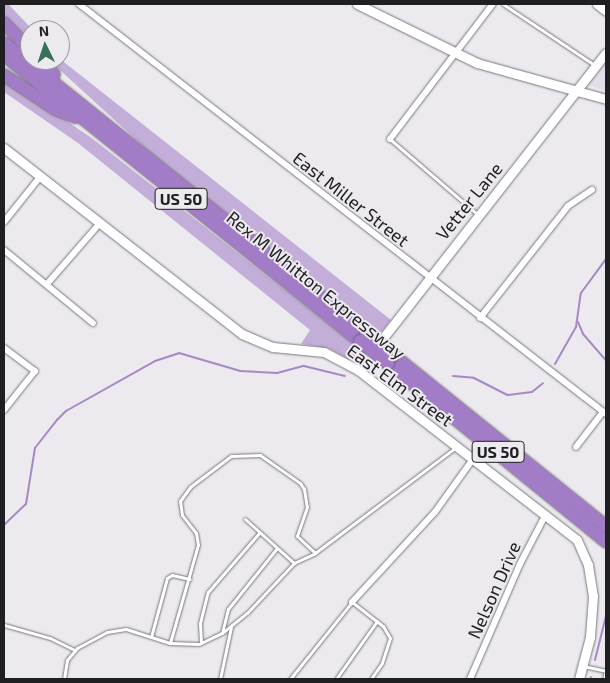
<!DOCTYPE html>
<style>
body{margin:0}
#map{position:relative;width:610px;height:683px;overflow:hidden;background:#eceaef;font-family:"Exo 2",sans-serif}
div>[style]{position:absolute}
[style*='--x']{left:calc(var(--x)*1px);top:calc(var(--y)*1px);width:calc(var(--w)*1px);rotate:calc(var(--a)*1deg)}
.built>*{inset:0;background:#e4deea}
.green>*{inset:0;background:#c3add9}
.stream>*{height:2px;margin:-1px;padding:0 1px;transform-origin:1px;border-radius:1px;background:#a689c2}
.roads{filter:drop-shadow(0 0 1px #78767b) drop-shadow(0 0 1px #78767b)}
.lane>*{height:3px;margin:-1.5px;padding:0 1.5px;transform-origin:1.5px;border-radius:1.5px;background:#fff}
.street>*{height:6px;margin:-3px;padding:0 3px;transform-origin:3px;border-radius:3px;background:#fff}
.secondary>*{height:9px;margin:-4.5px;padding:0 4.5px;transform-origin:4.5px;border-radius:4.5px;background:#fff}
.highway>*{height:12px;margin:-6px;padding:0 6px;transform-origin:6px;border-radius:6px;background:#a27cc6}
.bridges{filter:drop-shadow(0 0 1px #745b8c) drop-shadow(0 0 1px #745b8c)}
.highway-bridge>*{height:12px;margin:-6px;padding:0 6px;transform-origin:6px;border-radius:6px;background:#a27cc6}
span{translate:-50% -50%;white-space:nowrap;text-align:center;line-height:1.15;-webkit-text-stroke:4px #eceaef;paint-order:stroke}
.shield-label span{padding:1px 4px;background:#eceaef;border:1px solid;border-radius:4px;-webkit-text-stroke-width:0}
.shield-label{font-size:16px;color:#1f1e20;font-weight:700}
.street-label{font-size:18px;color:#1f1e20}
.frame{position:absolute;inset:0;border:5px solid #1f1e20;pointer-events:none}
.north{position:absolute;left:20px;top:20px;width:50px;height:50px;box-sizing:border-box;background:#eceaef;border:1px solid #9a989c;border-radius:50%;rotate:356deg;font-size:14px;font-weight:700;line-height:20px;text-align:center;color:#1f1e20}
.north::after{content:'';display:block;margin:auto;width:18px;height:22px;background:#377058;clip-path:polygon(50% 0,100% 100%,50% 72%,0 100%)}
</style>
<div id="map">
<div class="built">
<i style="clip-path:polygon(606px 60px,606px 91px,589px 85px)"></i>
</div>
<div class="green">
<i style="clip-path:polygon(4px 4px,8px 4px,33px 30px,30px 41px,4px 15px)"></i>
<i style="clip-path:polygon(60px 59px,391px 320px,378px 336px,144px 147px,49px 60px)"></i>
<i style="clip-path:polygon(4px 78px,93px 139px,365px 353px,360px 359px,350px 360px,328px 348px,301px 344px,310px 330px,78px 143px,4px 92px)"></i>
</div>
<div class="stream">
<i style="--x:578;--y:322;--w:13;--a:67"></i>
<i style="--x:583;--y:334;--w:35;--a:49"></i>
<i style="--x:555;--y:364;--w:43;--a:-60.4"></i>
<i style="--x:576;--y:327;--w:34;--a:-82"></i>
<i style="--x:581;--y:293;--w:42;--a:-53.7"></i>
<i style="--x:453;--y:376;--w:21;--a:5"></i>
<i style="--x:474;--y:378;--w:38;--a:27"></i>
<i style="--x:508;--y:395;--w:24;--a:-7"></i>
<i style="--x:532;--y:392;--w:14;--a:-39"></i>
<i style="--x:4;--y:525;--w:30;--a:-44"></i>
<i style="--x:26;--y:504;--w:57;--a:-80.9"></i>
<i style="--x:35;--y:448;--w:36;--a:-52"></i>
<i style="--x:57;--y:420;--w:13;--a:-45"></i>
<i style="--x:66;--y:411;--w:102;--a:-29.3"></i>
<i style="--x:155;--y:361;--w:25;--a:-18"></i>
<i style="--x:179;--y:353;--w:64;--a:16.4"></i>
<i style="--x:240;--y:371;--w:37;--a:3"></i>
<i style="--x:277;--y:373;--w:28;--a:-15"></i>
<i style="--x:304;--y:366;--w:42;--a:13.7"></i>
<i style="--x:595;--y:660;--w:45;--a:-76"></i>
<i style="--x:590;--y:679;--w:2;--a:-63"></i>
</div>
<div class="roads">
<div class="lane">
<i style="--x:503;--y:4;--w:112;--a:33.7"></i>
<i style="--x:391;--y:140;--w:113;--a:40.7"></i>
<i style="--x:245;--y:519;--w:66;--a:41.9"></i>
<i style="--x:4;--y:625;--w:48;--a:15.8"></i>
<i style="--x:50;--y:638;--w:28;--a:26"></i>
<i style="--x:222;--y:633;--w:25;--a:-76"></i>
<i style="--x:228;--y:609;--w:78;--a:-51.2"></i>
<i style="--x:151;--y:637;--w:61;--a:-74.8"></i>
<i style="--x:167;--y:578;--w:6;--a:-31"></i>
<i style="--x:172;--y:575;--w:18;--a:13"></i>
<i style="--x:170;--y:643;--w:29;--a:2"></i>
<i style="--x:199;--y:644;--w:25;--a:-26"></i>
<i style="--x:222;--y:633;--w:32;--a:-39"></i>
<i style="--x:247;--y:613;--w:69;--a:-46.8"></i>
<i style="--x:294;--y:563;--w:23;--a:-25"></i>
<i style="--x:315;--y:553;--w:176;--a:-36.9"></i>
<i style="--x:201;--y:643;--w:20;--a:-93"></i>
<i style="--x:200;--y:623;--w:32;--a:-76"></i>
<i style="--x:208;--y:592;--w:79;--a:-49.1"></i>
<i style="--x:583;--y:666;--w:24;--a:12"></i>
<i style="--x:64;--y:679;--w:19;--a:-81"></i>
<i style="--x:67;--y:660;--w:16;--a:-50"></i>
<i style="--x:77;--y:648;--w:34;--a:-28"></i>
<i style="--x:107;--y:632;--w:19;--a:-9"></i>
<i style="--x:126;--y:629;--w:46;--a:17.7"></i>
<i style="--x:170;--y:643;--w:102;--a:-74.1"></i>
<i style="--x:198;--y:545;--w:12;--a:-99"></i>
<i style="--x:196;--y:533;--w:23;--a:-128"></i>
<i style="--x:182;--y:515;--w:14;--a:-98"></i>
<i style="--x:180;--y:501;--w:17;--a:-54"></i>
<i style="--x:190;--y:487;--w:51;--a:-37.1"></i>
<i style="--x:231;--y:456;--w:29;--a:-2"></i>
<i style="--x:260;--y:455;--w:49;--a:35"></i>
<i style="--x:300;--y:483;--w:7;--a:56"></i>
<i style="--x:304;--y:489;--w:18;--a:81"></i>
<i style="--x:307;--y:507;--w:31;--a:109"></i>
<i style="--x:297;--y:536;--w:25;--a:43"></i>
<i style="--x:220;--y:679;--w:53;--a:-78.1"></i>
<i style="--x:290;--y:679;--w:99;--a:-51.2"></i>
<i style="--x:352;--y:602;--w:39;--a:38"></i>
<i style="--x:383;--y:626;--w:14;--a:60"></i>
<i style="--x:390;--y:638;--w:26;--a:108"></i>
<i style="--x:382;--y:663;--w:19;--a:125"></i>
<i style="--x:336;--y:679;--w:71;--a:-54.7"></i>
<i style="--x:604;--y:679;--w:8;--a:-76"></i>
</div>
<div class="street">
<i style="--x:79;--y:4;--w:668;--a:37.88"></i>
<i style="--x:390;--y:139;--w:170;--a:-52.7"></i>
<i style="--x:4;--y:222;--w:58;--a:-51.3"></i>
<i style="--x:4;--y:250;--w:115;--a:39.4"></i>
<i style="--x:47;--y:284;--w:81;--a:-49"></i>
<i style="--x:480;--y:318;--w:142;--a:-51.8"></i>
<i style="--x:568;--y:206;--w:29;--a:-34"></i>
<i style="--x:4;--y:348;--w:39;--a:37"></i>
<i style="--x:35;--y:371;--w:50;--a:128.5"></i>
<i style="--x:576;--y:447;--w:44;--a:-52.4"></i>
<i style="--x:352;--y:602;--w:122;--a:-47.3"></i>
<i style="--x:435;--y:512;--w:65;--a:-54.4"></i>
<i style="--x:470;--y:679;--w:125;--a:-66.5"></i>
<i style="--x:520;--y:564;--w:56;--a:-62.5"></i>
</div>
<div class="secondary">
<i style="--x:357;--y:4;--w:134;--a:26.2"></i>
<i style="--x:477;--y:63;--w:134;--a:15.6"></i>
<i style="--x:597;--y:4;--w:11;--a:38"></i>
<i style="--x:4;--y:148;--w:302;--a:38"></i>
<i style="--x:242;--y:334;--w:34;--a:23"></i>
<i style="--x:273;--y:347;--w:51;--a:5.6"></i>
<i style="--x:324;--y:352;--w:38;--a:28"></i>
<i style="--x:358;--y:370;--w:277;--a:37.8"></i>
<i style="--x:577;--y:540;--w:27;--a:66"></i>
<i style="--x:588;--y:565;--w:31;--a:81"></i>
<i style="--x:593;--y:596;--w:41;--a:94.2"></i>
<i style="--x:590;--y:637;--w:43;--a:104.7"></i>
<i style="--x:358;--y:370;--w:402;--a:-52"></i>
</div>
<div class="highway">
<i style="--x:4;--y:23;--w:37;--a:46"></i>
<i style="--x:4;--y:43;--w:464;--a:38.7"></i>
<i style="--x:4;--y:55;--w:457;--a:38.8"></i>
<i style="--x:40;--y:60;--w:20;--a:45"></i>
<i style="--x:4;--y:75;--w:61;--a:33.7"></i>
<i style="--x:55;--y:109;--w:22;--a:22"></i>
<i style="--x:393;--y:355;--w:273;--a:38.8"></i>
<i style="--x:388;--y:364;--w:281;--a:39.2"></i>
</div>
</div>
<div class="bridges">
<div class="highway-bridge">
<i style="--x:366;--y:333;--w:35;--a:39"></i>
<i style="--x:360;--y:341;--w:36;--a:39"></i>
</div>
</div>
<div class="shield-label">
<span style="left:181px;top:199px">US 50</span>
<span style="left:498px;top:452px">US 50</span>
</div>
<div class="street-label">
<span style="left:351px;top:199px;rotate:38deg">East Miller Street</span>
<span style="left:469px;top:201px;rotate:-51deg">Vetter Lane</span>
<span style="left:316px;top:285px;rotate:39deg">Rex M Whitton Expressway</span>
<span style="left:400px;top:385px;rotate:36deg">East Elm Street</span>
<span style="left:494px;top:590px;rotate:-66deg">Nelson Drive</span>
</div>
<div class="frame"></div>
<div class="north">N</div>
</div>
